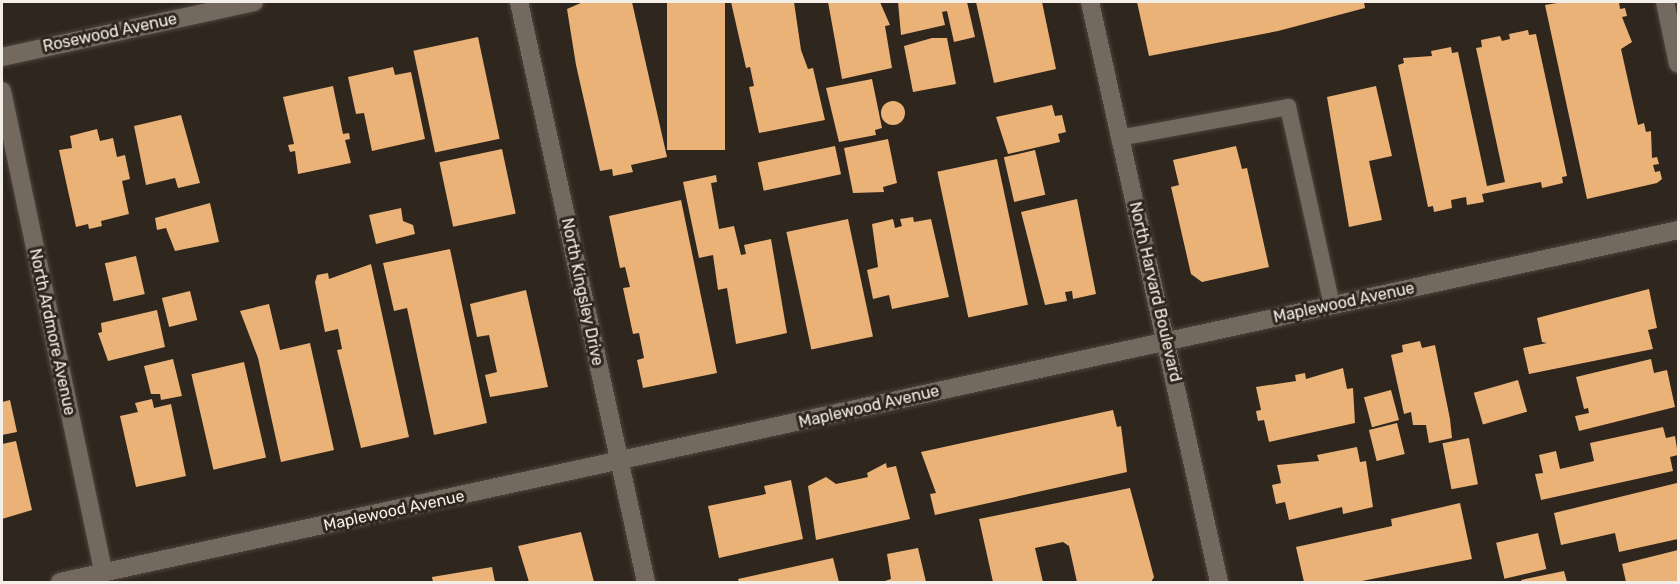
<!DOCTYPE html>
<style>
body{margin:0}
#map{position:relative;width:1680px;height:584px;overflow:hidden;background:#2f261e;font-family:Rubik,sans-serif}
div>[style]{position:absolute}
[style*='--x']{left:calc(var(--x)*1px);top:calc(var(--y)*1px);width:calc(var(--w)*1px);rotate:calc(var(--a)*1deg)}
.building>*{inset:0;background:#ebb277;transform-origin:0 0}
.round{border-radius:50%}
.roads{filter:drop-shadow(0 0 2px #4c453e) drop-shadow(0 0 2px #4c453e)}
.lane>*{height:16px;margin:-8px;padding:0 8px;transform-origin:8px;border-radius:8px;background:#73695f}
.street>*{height:18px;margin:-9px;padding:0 9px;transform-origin:9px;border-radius:9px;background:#73695f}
span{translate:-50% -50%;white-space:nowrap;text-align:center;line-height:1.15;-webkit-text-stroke:6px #2f261e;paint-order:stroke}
.street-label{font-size:16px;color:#f3eee8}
.frame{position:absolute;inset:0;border:3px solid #f3eee8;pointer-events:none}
</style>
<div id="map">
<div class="building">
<i style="clip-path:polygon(583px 2px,632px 2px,667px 157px,631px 165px,633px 172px,613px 176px,612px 169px,600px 171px,576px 65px,567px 9px)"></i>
<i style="left:667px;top:2px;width:58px;height:148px"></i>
<i style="clip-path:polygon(731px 2px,794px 2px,801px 50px,808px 69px,813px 68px,825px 120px,759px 133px,749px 87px,754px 86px,750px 67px,746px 68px)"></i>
<i style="clip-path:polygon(828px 2px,880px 2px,890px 25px,885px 26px,892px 68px,842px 79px)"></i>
<i style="clip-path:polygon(898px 2px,967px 2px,975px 37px,954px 42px,947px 11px,942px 12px,945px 25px,901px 35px)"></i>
<i style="clip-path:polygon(976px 2px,1042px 2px,1056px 69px,994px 83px)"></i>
<i style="clip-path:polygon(1137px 2px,1364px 2px,1365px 8px,1278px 31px,1149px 56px)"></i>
<i style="clip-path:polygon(1563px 2px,1619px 2px,1620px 9px,1625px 8px,1627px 16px,1622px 17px,1632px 42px,1621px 49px,1638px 125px,1644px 123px,1646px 132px,1651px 131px,1652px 158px,1657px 157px,1659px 164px,1653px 165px,1655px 172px,1660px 171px,1662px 179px,1657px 183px,1587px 199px,1545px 5px)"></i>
<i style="clip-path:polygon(1528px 30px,1529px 35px,1536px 34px,1567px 176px,1562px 177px,1563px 183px,1542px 188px,1541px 182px,1482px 194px,1484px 202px,1467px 205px,1466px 197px,1451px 200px,1452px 208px,1434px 212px,1433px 206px,1428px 207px,1398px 65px,1404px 63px,1403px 58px,1432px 56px,1431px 51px,1451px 47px,1452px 53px,1458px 52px,1487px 186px,1505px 182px,1476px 48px,1482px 47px,1481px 40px,1500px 36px,1502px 41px,1510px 39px,1509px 34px)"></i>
<i style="left:478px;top:37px;width:104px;height:66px;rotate:78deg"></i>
<i style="clip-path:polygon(932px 38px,947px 38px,956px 84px,913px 92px,904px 46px)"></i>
<i style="clip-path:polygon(393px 67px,395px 75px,411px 72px,425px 139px,372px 151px,364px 113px,356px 114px,348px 77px)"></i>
<i style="clip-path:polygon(872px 79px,882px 128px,875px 130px,876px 135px,839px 142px,826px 88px)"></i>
<i style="clip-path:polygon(333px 86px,343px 134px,349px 133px,350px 139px,345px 140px,351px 163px,298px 174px,295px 151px,290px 152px,288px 145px,294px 144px,283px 97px)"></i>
<i style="clip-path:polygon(1376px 86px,1392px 156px,1369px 161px,1382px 220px,1349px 227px,1327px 97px)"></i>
<i class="round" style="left:881px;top:101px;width:24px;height:24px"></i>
<i style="clip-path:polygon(1052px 105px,1055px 116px,1062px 115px,1066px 132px,1058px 134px,1060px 142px,1008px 154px,996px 117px)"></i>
<i style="clip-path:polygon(181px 115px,200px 183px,178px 188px,175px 178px,146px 185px,134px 126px)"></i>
<i style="clip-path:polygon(97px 129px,100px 141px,113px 138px,117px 157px,125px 155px,130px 179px,122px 181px,129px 214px,101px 221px,102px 226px,89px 229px,88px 224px,76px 227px,59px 150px,72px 148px,70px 136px)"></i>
<i style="clip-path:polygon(888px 139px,897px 183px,883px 187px,884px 192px,853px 193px,844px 148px)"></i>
<i style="left:835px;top:146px;width:29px;height:79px;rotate:78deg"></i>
<i style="clip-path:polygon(1236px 146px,1242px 169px,1247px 168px,1269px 267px,1202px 282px,1191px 274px,1171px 187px,1179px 185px,1173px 160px)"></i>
<i style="left:502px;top:149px;width:66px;height:64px;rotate:78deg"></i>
<i style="left:1035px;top:150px;width:46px;height:32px;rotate:77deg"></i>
<i style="left:997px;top:159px;width:149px;height:61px;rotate:78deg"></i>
<i style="clip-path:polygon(716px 175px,717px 182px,711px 183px,719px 229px,734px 226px,741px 255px,746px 254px,744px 245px,771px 239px,787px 333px,736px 344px,727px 288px,718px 290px,713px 255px,699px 258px,683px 182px)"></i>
<i style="clip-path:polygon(1077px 199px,1096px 294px,1073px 299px,1072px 291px,1065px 292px,1067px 301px,1045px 305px,1021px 212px)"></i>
<i style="clip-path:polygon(681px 200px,717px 373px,643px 388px,637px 360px,644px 358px,639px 333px,633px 334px,623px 288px,630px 287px,625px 267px,620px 268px,609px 216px)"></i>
<i style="clip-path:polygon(210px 203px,219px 242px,175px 251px,166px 228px,157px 230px,155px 218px)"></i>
<i style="clip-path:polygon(401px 208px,403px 221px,413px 225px,415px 234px,376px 244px,369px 215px)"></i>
<i style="clip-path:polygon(913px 217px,914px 222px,931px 219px,949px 297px,892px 309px,889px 295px,873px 299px,867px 270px,878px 267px,872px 224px,893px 219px,895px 228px,902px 226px,900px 219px)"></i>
<i style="left:848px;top:219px;width:120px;height:63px;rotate:78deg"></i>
<i style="clip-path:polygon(450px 249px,487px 423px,434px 435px,407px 308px,394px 311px,383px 263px)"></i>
<i style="left:136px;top:256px;width:39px;height:32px;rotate:77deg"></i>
<i style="clip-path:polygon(371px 264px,409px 437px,361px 448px,337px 350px,342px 349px,338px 329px,325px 332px,315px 282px,317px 275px,328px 273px,329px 279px)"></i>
<i style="clip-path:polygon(1649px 289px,1657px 328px,1648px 330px,1653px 349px,1529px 374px,1523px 348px,1547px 343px,1542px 342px,1537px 318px)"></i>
<i style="clip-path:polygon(526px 290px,548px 387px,490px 397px,485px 375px,497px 372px,489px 335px,477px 337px,470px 304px)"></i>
<i style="left:190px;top:291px;width:30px;height:29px;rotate:76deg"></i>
<i style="clip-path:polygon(269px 304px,280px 350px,310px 343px,334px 450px,281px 462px,258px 358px,240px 311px)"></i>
<i style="clip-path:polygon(157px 310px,165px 347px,108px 361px,98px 333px,102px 332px,101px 323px)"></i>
<i style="clip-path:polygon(1420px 341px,1422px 348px,1435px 345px,1450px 419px,1452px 438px,1429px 443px,1426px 425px,1413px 425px,1411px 412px,1404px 414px,1391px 355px,1403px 352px,1402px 345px)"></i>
<i style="clip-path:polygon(173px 359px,182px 396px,161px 400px,160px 394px,151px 394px,144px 366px)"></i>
<i style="clip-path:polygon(1651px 359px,1654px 373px,1667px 370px,1675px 407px,1579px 431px,1575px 416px,1589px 413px,1588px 408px,1584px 409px,1576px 377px)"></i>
<i style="left:244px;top:362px;width:98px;height:54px;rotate:77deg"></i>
<i style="clip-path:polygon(1343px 368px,1347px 389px,1353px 388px,1355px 423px,1269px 442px,1264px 420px,1258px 421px,1256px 411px,1261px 410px,1256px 387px,1296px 381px,1295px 375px,1305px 373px,1306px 379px)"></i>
<i style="left:1518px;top:380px;width:33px;height:46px;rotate:74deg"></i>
<i style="left:1391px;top:390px;width:31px;height:28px;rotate:75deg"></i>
<i style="clip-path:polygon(152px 399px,154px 408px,171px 404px,186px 476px,136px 487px,120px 416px,138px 412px,135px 403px)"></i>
<i style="clip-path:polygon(10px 400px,17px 432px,2px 435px,2px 402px)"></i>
<i style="clip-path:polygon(1113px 410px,1117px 427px,1121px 426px,1127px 472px,935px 515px,930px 494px,936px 493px,921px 452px)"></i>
<i style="left:1397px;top:423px;width:32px;height:29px;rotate:76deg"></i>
<i style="clip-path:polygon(1663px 427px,1666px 438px,1675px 436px,1678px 455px,1670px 457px,1673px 471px,1541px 500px,1535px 474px,1543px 473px,1539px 455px,1556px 451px,1560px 469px,1594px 461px,1590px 443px)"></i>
<i style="left:1469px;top:438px;width:47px;height:27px;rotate:79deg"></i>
<i style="clip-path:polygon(16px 441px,32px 510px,2px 519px,2px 444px)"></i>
<i style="clip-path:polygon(1357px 447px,1360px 462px,1366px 461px,1373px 507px,1343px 514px,1342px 507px,1289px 520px,1285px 502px,1276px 504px,1272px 485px,1281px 483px,1277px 465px,1319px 461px,1317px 455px)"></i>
<i style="clip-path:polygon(886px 463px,887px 468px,896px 466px,910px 519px,816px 540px,808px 486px,826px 477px,836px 484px,868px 477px,867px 473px)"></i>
<i style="clip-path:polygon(791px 480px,803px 539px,719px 558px,708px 506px,766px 494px,764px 486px)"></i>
<i style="clip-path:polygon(1677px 483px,1678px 539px,1619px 552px,1615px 533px,1561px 545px,1554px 513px)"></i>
<i style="clip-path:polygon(1130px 488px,1154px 577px,1151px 582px,1077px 582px,1069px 546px,1063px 542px,1035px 548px,1043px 582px,993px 582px,979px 519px)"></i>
<i style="clip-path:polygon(1460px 503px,1472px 559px,1357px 582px,1304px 582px,1296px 547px,1392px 526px,1391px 519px)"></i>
<i style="clip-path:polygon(581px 532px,594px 582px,529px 582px,518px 546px)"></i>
<i style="left:1538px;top:533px;width:37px;height:43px;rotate:77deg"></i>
<i style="clip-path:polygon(918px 548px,926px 582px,882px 582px,891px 579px,887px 554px)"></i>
<i style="clip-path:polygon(1678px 550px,1678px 582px,1626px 582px,1622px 564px)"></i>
<i style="clip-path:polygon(833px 558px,839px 582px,739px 582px,738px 579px)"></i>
<i style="clip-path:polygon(492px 567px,495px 582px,433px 582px,432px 577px)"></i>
<i style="clip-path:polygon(1564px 571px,1567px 582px,1522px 582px,1521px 580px)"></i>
</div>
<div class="roads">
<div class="lane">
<i style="--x:1119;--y:138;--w:172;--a:-10.4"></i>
<i style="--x:1288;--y:107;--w:203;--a:77.5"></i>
</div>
<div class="street">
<i style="--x:519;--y:2;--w:594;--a:77.65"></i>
<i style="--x:1090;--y:2;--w:594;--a:77.46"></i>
<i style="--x:1665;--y:2;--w:63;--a:78.2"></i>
<i style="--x:2;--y:57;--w:258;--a:-12.3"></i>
<i style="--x:2;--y:91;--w:493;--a:78.1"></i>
<i style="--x:60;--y:582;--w:1656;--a:-12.27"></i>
</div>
</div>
<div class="street-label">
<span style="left:110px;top:33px;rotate:-12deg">Rosewood Avenue</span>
<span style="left:582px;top:292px;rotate:78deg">North Kingsley Drive</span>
<span style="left:1155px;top:292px;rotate:77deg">North Harvard Boulevard</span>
<span style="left:1344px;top:303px;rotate:-12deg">Maplewood Avenue</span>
<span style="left:52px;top:332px;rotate:78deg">North Ardmore Avenue</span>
<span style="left:869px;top:407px;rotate:-13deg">Maplewood Avenue</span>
<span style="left:394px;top:511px;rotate:-12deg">Maplewood Avenue</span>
</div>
<div class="frame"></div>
</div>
